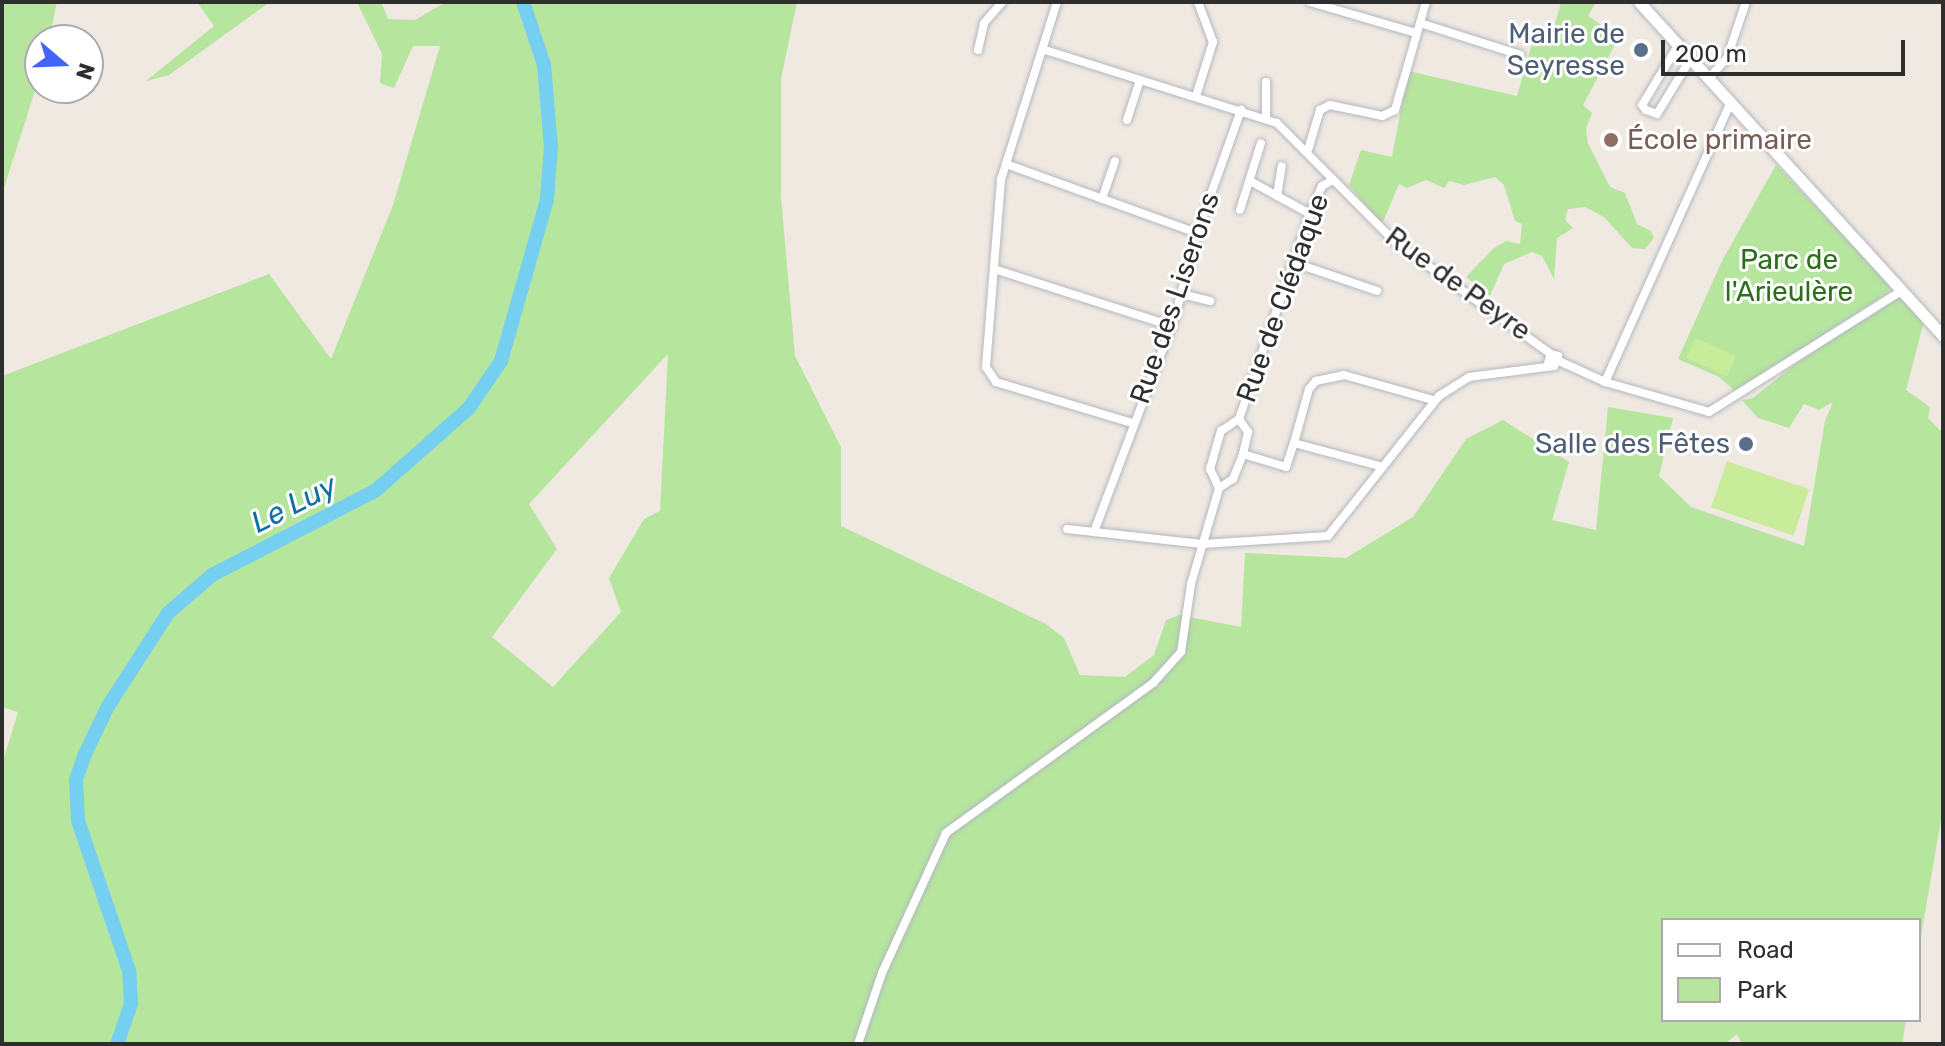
<!DOCTYPE html>
<meta charset="utf-8">
<style>
body{margin:0}
#map{position:relative;width:1945px;height:1046px;overflow:hidden;background:#efe9e1;font-family:Rubik,sans-serif}
div>[style]{position:absolute}
[style*='--x']{left:calc(var(--x)*1px);top:calc(var(--y)*1px);width:calc(var(--w)*1px);rotate:calc(var(--a)*1deg)}
.green>*{inset:0;background:#b6e59e}
.pitch>*{inset:0;background:#c9ec9a;transform-origin:0 0}
.river>*{height:14px;margin:-7px;padding:0 7px;transform-origin:7px;border-radius:7px;background:#75cff0}
.roads{filter:drop-shadow(0 0 2px #b4b7c1) drop-shadow(0 0 2px #b4b7c1)}
.street>*{height:8px;margin:-4px;padding:0 4px;transform-origin:4px;border-radius:4px;background:#fff}
.secondary>*{height:11px;margin:-5.5px;padding:0 5.5px;transform-origin:5.5px;border-radius:5.5px;background:#fff}
.dots>*{width:22px;height:22px;translate:-50% -50%;box-sizing:border-box;border:4px solid #fff;border-radius:50%}
span{translate:-50% -50%;white-space:nowrap;text-align:center;line-height:1.15;-webkit-text-stroke:6px #fff;paint-order:stroke}
.service-label{font-size:28px;color:#4e5e75}
.right{translate:-100% -50%;text-align:right}
.education-label{font-size:28px;color:#785e54}
.left{translate:0 -50%;text-align:left}
.park-label{font-size:28px;color:#2c6e1b}
.street-label{font-size:28px;color:#2e2e2e}
.water-label{font-size:30px;color:#0d6fa3;font-style:italic}
.frame{position:absolute;inset:0;border:4px solid #2e2e2e;pointer-events:none}
.legend{position:absolute;left:1661px;top:918px;width:260px;height:104px;box-sizing:border-box;background:#fff;border:2px solid #ababab;margin:0;padding:10px 14px;list-style:none;font-size:24px;color:#2e2e2e}
.legend li{display:flex;align-items:center;gap:16px;height:40px}
.legend b{width:40px;border:2px solid #ababab}
.north{position:absolute;left:24px;top:24px;width:80px;height:80px;box-sizing:border-box;background:#fff;border:2px solid #ababab;border-radius:50%;rotate:109deg;font-size:22px;font-weight:700;line-height:32px;text-align:center;color:#2e2e2e}
.north::after{content:'';display:block;margin:auto;width:28px;height:36px;background:#4264fb;clip-path:polygon(50% 0,100% 100%,50% 72%,0 100%)}
.scale{position:absolute;left:1661px;top:40px;width:244px;height:36px;box-sizing:border-box;border:4px solid #2e2e2e;border-top:0;padding-left:10px;font-size:24px;line-height:28px;white-space:nowrap;color:#2e2e2e;-webkit-text-stroke:6px #fff;paint-order:stroke}
</style>
<div id="map">
<div class="green">
<i style="clip-path:polygon(2px 2px,57px 2px,49px 40px,40px 40px,40px 75px,2px 194px)"></i>
<i style="clip-path:polygon(197px 2px,270px 2px,169px 75px,146px 81px,214px 26px)"></i>
<i style="clip-path:polygon(evenodd,357px 2px,381px 2px,388px 19px,415px 20px,446px 2px,797px 2px,781px 79px,781px 197px,795px 356px,841px 447px,841px 526px,1046px 624px,1064px 638px,1080px 675px,1125px 677px,1154px 655px,1166px 620px,1179px 615px,1241px 627px,1245px 553px,1346px 558px,1413px 517px,1466px 439px,1503px 420px,1569px 462px,1552px 520px,1596px 530px,1608px 407px,1673px 418px,1659px 476px,1691px 507px,1804px 546px,1825px 421px,1833px 402px,1819px 410px,1804px 404px,1789px 428px,1758px 418px,1742px 400px,1753px 398px,1795px 364px,1900px 295px,1924px 321px,1906px 390px,1930px 407px,1928px 418px,1943px 433px,1943px 808px,1919px 948px,1919px 920px,1663px 920px,1663px 1020px,1906px 1020px,1902px 1044px,1742px 1044px,1737px 1034px,1725px 1044px,2px 1044px,2px 764px,18px 712px,2px 707px,2px 376px,269px 274px,331px 359px,393px 205px,440px 46px,413px 46px,394px 88px,380px 83px,382px 54px,357px 2px,668px 354px,660px 511px,644px 519px,609px 578px,621px 612px,553px 687px,492px 637px,557px 549px,529px 504px,668px 354px)"></i>
<i style="clip-path:polygon(1561px 2px,1596px 2px,1588px 16px,1619px 37px,1583px 105px,1592px 113px,1586px 128px,1588px 143px,1610px 187px,1625px 193px,1637px 224px,1651px 231px,1654px 238px,1645px 249px,1632px 248px,1604px 217px,1585px 207px,1568px 209px,1565px 220px,1573px 228px,1557px 238px,1554px 279px,1542px 256px,1532px 252px,1504px 264px,1490px 296px,1466px 277px,1494px 248px,1506px 241px,1520px 244px,1522px 224px,1515px 221px,1504px 185px,1495px 177px,1464px 185px,1449px 181px,1444px 188px,1426px 180px,1407px 188px,1399px 184px,1382px 224px,1349px 185px,1361px 150px,1392px 157px,1408px 71px,1517px 96px,1533px 40px,1553px 31px)"></i>
<i style="clip-path:polygon(1776px 165px,1890px 285px,1888px 293px,1735px 391px,1719px 377px,1678px 359px,1723px 259px)"></i>
</div>
<div class="pitch">
<i style="left:1695px;top:338px;width:45px;height:22px;rotate:24deg"></i>
<i style="left:1727px;top:461px;width:87px;height:49px;rotate:19deg"></i>
</div>
<div class="river">
<i style="--x:117;--y:1044;--w:42;--a:-70.7"></i>
<i style="--x:131;--y:1004;--w:33;--a:-93"></i>
<i style="--x:129;--y:971;--w:159;--a:-108.7"></i>
<i style="--x:78;--y:820;--w:40;--a:-92.9"></i>
<i style="--x:76;--y:780;--w:28;--a:-71"></i>
<i style="--x:85;--y:754;--w:51;--a:-64.4"></i>
<i style="--x:107;--y:708;--w:113;--a:-57.3"></i>
<i style="--x:168;--y:613;--w:58;--a:-40.8"></i>
<i style="--x:212;--y:575;--w:183;--a:-27.3"></i>
<i style="--x:375;--y:491;--w:125;--a:-41.4"></i>
<i style="--x:469;--y:408;--w:57;--a:-55.8"></i>
<i style="--x:501;--y:361;--w:168;--a:-74.1"></i>
<i style="--x:547;--y:199;--w:53;--a:-85.7"></i>
<i style="--x:551;--y:146;--w:81;--a:-94.9"></i>
<i style="--x:544;--y:65;--w:66;--a:-108.4"></i>
</div>
<div class="roads">
<div class="street">
<i style="--x:1057;--y:2;--w:187;--a:107.5"></i>
<i style="--x:1001;--y:180;--w:188;--a:94.6"></i>
<i style="--x:986;--y:367;--w:18;--a:56"></i>
<i style="--x:996;--y:382;--w:142;--a:16.8"></i>
<i style="--x:1310;--y:2;--w:110;--a:16.3"></i>
<i style="--x:1420;--y:23;--w:105;--a:17.7"></i>
<i style="--x:1679;--y:44;--w:71;--a:121.2"></i>
<i style="--x:1642;--y:105;--w:6;--a:51"></i>
<i style="--x:1646;--y:110;--w:12;--a:20"></i>
<i style="--x:1657;--y:114;--w:66;--a:-58.7"></i>
<i style="--x:1042;--y:49;--w:246;--a:17.5"></i>
<i style="--x:1277;--y:123;--w:168;--a:45.2"></i>
<i style="--x:1395;--y:242;--w:192;--a:35.7"></i>
<i style="--x:978;--y:50;--w:28;--a:-77"></i>
<i style="--x:984;--y:23;--w:28;--a:-49"></i>
<i style="--x:1710;--y:77;--w:25;--a:-48"></i>
<i style="--x:1727;--y:58;--w:59;--a:-71.3"></i>
<i style="--x:1196;--y:96;--w:57;--a:-72.5"></i>
<i style="--x:1213;--y:42;--w:43;--a:-110.6"></i>
<i style="--x:1266;--y:118;--w:36;--a:-90"></i>
<i style="--x:1127;--y:120;--w:42;--a:-72"></i>
<i style="--x:1308;--y:150;--w:42;--a:-73.3"></i>
<i style="--x:1320;--y:110;--w:11;--a:-27"></i>
<i style="--x:1330;--y:105;--w:53;--a:11.9"></i>
<i style="--x:1382;--y:116;--w:14;--a:-25"></i>
<i style="--x:1395;--y:110;--w:112;--a:-74"></i>
<i style="--x:1006;--y:164;--w:203;--a:19.9"></i>
<i style="--x:1250;--y:181;--w:68;--a:28.8"></i>
<i style="--x:1277;--y:196;--w:30;--a:-81"></i>
<i style="--x:1102;--y:199;--w:40;--a:-71.1"></i>
<i style="--x:1240;--y:210;--w:70;--a:-72.6"></i>
<i style="--x:1292;--y:262;--w:90;--a:18.8"></i>
<i style="--x:994;--y:269;--w:187;--a:17.8"></i>
<i style="--x:1182;--y:294;--w:29;--a:14"></i>
<i style="--x:1559;--y:361;--w:51;--a:24.5"></i>
<i style="--x:1605;--y:382;--w:108;--a:16.1"></i>
<i style="--x:1709;--y:412;--w:227;--a:-32.2"></i>
<i style="--x:1605;--y:382;--w:308;--a:-65.8"></i>
<i style="--x:1294;--y:443;--w:56;--a:-74.5"></i>
<i style="--x:1309;--y:389;--w:11;--a:-49"></i>
<i style="--x:1316;--y:381;--w:29;--a:-12"></i>
<i style="--x:1344;--y:375;--w:92;--a:15.7"></i>
<i style="--x:1243;--y:454;--w:45;--a:16.8"></i>
<i style="--x:1286;--y:467;--w:25;--a:-72"></i>
<i style="--x:1294;--y:443;--w:92;--a:15.1"></i>
<i style="--x:1219;--y:488;--w:17;--a:-33"></i>
<i style="--x:1233;--y:479;--w:27;--a:-68"></i>
<i style="--x:1243;--y:454;--w:23;--a:-77"></i>
<i style="--x:1248;--y:432;--w:16;--a:-125"></i>
<i style="--x:1067;--y:529;--w:136;--a:6.3"></i>
<i style="--x:1202;--y:544;--w:126;--a:-3.6"></i>
<i style="--x:1328;--y:536;--w:179;--a:-51.6"></i>
<i style="--x:1439;--y:396;--w:36;--a:-32"></i>
<i style="--x:1469;--y:377;--w:86;--a:-7.4"></i>
<i style="--x:1554;--y:366;--w:11;--a:-68"></i>
<i style="--x:1558;--y:356;--w:7;--a:-164"></i>
<i style="--x:1551;--y:354;--w:9;--a:108"></i>
<i style="--x:1094;--y:532;--w:230;--a:-69.4"></i>
<i style="--x:1175;--y:317;--w:87;--a:-75.3"></i>
<i style="--x:1197;--y:233;--w:131;--a:-70.3"></i>
<i style="--x:858;--y:1044;--w:75;--a:-71.3"></i>
<i style="--x:882;--y:973;--w:154;--a:-65.4"></i>
<i style="--x:946;--y:833;--w:256;--a:-35.9"></i>
<i style="--x:1153;--y:683;--w:42;--a:-47.9"></i>
<i style="--x:1181;--y:652;--w:69;--a:-81.6"></i>
<i style="--x:1191;--y:584;--w:100;--a:-73.7"></i>
<i style="--x:1219;--y:488;--w:21;--a:-115"></i>
<i style="--x:1210;--y:469;--w:40;--a:-74"></i>
<i style="--x:1221;--y:431;--w:22;--a:-34"></i>
<i style="--x:1239;--y:419;--w:217;--a:-70.9"></i>
<i style="--x:1310;--y:214;--w:30;--a:-67"></i>
<i style="--x:1322;--y:186;--w:10;--a:-29"></i>
</div>
<div class="secondary">
<i style="--x:1639;--y:2;--w:452;--a:47.7"></i>
</div>
</div>
<div class="dots">
<i style="left:1641px;top:50px;background:#5c6f8a"></i>
<i style="left:1611px;top:140px;background:#8d6e63"></i>
<i style="left:1746px;top:444px;background:#5c6f8a"></i>
</div>
<div class="service-label">
<span class="right" style="left:1625px;top:50px">Mairie de<br>Seyresse</span>
<span class="right" style="left:1730px;top:444px">Salle des Fêtes</span>
</div>
<div class="education-label">
<span class="left" style="left:1627px;top:140px">École primaire</span>
</div>
<div class="park-label">
<span style="left:1789px;top:276px">Parc de<br>l'Arieulère</span>
</div>
<div class="street-label">
<span style="left:1458px;top:284px;rotate:36deg">Rue de Peyre</span>
<span style="left:1175px;top:298px;rotate:-71deg">Rue des Liserons</span>
<span style="left:1283px;top:298px;rotate:-70deg">Rue de Clédaque</span>
</div>
<div class="water-label">
<span style="left:294px;top:504px;rotate:-27deg">Le Luy</span>
</div>
<div class="frame"></div>
<ul class="legend">
<li><b style="height:10px;background:#fff"></b>Road</li>
<li><b style="height:22px;background:#b6e59e"></b>Park</li>
</ul>
<div class="north">N</div>
<div class="scale">200 m</div>
</div>
